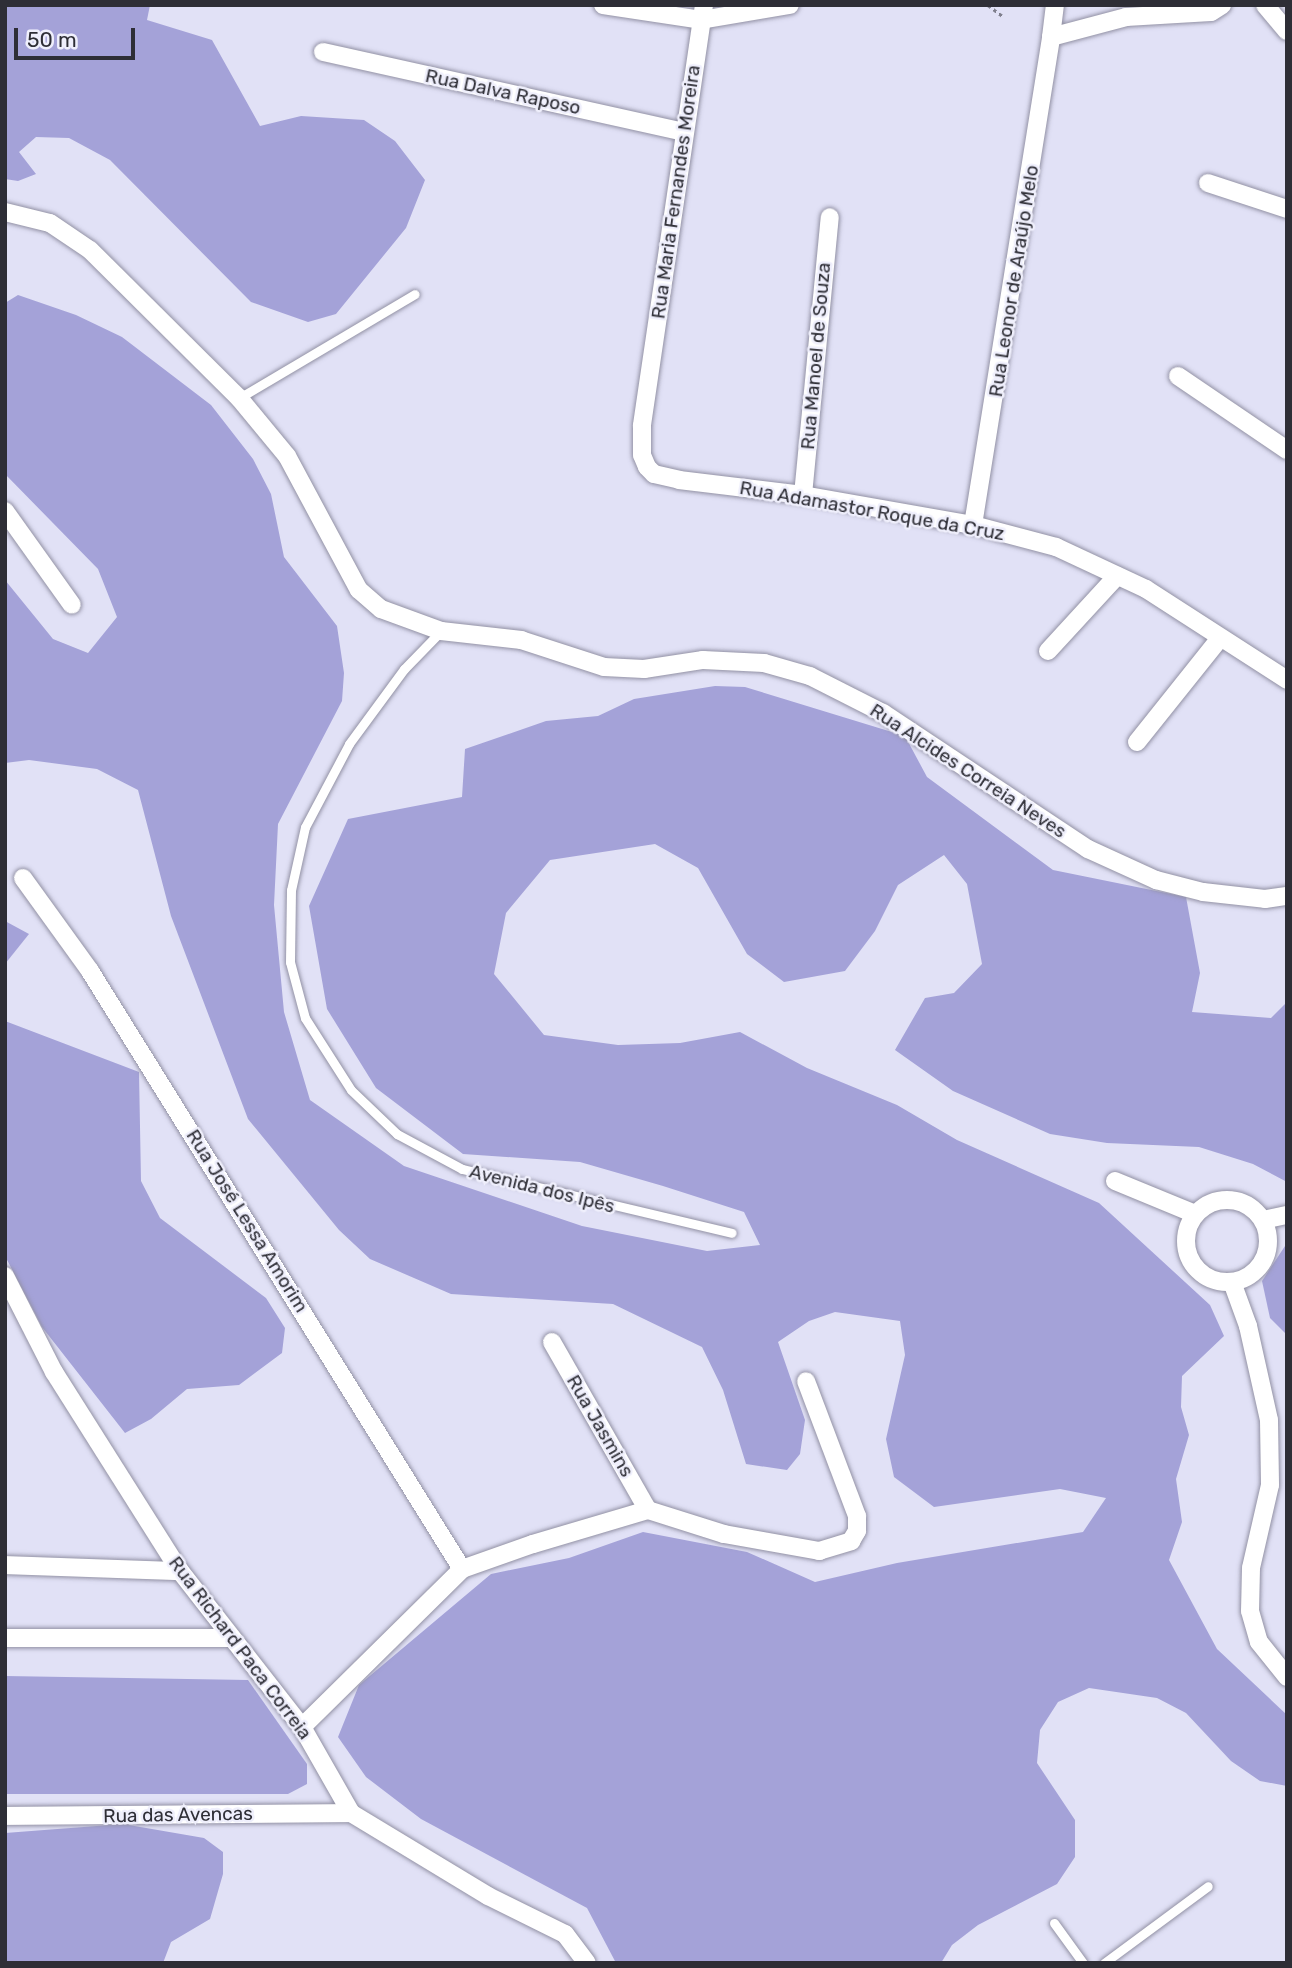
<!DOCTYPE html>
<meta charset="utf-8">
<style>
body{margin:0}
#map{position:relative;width:1292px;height:1968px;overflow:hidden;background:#e1e1f6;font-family:Rubik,sans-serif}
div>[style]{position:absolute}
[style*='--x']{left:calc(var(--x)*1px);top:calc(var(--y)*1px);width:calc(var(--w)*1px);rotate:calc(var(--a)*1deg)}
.forest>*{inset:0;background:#a4a2d8}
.path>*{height:2.5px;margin-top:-1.25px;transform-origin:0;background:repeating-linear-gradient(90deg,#7f7f8d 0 3.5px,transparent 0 7px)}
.roads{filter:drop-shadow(0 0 2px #9291a4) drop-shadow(0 0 2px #9291a4)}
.service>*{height:9px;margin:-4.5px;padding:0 4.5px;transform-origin:4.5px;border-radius:4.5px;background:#fff}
.minor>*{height:18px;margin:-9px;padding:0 9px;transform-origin:9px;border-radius:9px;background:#fff}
.minor>.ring{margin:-9px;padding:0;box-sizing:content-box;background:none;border:18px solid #fff;border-radius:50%}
span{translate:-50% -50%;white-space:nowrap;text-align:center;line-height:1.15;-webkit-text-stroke:5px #efeffc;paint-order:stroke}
.street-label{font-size:19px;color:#2e2e36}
.frame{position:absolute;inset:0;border:7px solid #2e2e36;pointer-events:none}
.scale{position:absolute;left:14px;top:28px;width:121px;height:32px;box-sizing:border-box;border:4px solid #2e2e36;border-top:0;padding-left:9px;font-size:21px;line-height:24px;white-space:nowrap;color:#2e2e36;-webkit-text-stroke:5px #efeffc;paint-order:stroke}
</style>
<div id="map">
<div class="forest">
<i style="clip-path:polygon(5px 5px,150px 5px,147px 20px,212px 40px,260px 126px,301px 116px,364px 120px,395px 141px,425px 180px,406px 228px,336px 314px,308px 322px,251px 302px,110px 160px,69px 138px,36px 137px,19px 152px,36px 174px,18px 181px,5px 179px)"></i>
<i style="clip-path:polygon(18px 295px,76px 315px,122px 337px,211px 405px,253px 459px,271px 494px,284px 557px,337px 626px,344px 673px,342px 701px,278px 824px,274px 905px,284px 1012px,310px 1100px,404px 1166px,582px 1226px,707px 1251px,760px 1245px,744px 1212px,663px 1186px,580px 1162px,463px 1154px,376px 1088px,327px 1009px,309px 906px,348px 819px,462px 797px,465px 749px,546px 721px,598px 716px,634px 699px,715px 686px,745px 687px,905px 736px,927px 777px,1053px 870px,1186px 897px,1200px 973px,1192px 1012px,1271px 1018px,1287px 1002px,1287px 1182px,1253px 1164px,1199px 1147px,1107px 1143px,1050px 1134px,953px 1091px,895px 1050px,925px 998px,954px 993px,982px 964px,967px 884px,944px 855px,898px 885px,875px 931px,845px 971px,784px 982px,747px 954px,698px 868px,655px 844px,550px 860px,506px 913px,494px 974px,544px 1035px,618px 1045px,680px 1043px,740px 1032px,807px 1068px,897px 1105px,957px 1140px,1099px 1203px,1210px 1305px,1224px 1336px,1182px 1376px,1181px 1407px,1189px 1435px,1176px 1479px,1182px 1522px,1169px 1560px,1217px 1649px,1287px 1715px,1287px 1786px,1260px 1781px,1231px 1761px,1186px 1713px,1157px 1698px,1089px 1688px,1058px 1702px,1040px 1730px,1037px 1763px,1075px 1820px,1075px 1857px,1057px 1884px,978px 1925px,952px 1945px,941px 1963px,616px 1963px,587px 1908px,421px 1819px,366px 1777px,338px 1737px,359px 1685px,491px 1574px,569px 1558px,643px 1532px,747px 1552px,815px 1582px,897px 1563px,1083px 1532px,1106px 1498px,1060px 1489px,934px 1507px,894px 1477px,886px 1439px,905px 1355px,900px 1321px,835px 1312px,809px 1321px,778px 1342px,805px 1420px,800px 1454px,787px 1470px,746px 1464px,723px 1390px,702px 1347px,613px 1304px,451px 1294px,370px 1259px,339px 1230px,248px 1119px,171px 916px,138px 790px,97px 769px,29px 760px,5px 763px,5px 580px,53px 639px,88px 653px,117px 617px,98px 569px,5px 474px,5px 303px)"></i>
<i style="clip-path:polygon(5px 921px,29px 934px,5px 964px)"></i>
<i style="clip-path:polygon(5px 1021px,139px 1072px,141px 1181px,160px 1218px,266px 1298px,285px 1328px,282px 1353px,239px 1385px,187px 1389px,151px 1419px,125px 1433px,42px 1327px,5px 1256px)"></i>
<i style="clip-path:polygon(1287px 1243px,1287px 1335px,1270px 1318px,1262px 1281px)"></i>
<i style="clip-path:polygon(5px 1676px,248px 1680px,307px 1764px,307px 1784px,288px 1794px,5px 1794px)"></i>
<i style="clip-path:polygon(123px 1824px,204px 1838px,223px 1852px,223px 1874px,210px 1919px,171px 1942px,163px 1963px,5px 1963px,5px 1833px)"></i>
</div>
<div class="path">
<i style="--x:988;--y:5;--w:20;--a:37"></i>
</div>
<div class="roads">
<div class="service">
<i style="--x:239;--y:398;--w:204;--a:-30.6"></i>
<i style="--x:441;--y:631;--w:53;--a:134.2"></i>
<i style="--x:404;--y:669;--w:93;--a:126.3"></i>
<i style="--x:349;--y:744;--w:94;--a:117.9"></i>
<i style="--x:305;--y:827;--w:65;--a:102.5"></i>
<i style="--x:291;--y:890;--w:72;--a:90.8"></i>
<i style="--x:290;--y:962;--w:58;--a:75"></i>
<i style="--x:305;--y:1018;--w:85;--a:57.4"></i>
<i style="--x:351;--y:1090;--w:64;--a:43.7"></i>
<i style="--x:397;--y:1134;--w:74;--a:28.3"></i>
<i style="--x:462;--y:1169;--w:277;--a:13.3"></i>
<i style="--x:1054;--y:1923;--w:49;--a:54.1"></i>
<i style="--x:1104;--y:1963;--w:129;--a:-36.5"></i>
</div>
<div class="minor">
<i style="--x:603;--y:5;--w:99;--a:8.7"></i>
<i style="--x:701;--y:20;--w:90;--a:-9.6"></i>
<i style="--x:704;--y:5;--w:426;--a:98.4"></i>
<i style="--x:642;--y:426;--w:29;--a:90"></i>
<i style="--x:642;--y:455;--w:13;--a:67"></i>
<i style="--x:647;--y:467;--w:10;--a:45"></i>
<i style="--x:654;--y:474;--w:26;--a:13"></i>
<i style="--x:679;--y:480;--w:125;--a:6.9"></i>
<i style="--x:803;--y:495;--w:173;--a:10"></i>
<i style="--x:973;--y:525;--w:86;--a:14.8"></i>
<i style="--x:1056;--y:547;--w:99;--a:25"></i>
<i style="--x:1146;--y:589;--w:168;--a:32.8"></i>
<i style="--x:1265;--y:5;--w:34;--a:50"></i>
<i style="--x:1051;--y:37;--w:32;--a:-83"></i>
<i style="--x:323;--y:52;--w:369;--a:12.5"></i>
<i style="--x:1208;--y:183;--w:83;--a:18.2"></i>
<i style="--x:5;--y:212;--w:46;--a:13.7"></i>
<i style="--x:50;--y:223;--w:48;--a:34"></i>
<i style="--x:90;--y:250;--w:210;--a:44.8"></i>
<i style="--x:239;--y:398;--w:75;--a:50.4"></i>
<i style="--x:287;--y:456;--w:152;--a:61.8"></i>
<i style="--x:359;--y:590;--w:29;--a:41"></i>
<i style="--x:381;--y:609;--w:64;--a:20.1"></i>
<i style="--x:441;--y:631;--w:81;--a:6.4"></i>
<i style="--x:521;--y:640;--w:87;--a:18"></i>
<i style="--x:604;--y:667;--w:40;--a:2.9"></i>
<i style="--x:644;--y:669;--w:60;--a:-8.7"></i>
<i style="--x:703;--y:660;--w:61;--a:2.8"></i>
<i style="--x:764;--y:663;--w:48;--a:15.8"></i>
<i style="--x:810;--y:676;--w:82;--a:26.9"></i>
<i style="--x:883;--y:713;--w:246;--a:33.6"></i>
<i style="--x:1088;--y:849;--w:75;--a:24.5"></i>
<i style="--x:1156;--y:880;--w:49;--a:14.3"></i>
<i style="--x:1203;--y:892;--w:62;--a:6.4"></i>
<i style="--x:1265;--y:899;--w:22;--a:-8"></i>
<i style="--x:1178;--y:376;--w:132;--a:34.2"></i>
<i style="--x:803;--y:495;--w:279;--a:-84.5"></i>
<i style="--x:5;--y:511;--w:115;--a:54.5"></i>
<i style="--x:973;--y:525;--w:494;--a:-80.9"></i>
<i style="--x:1051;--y:37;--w:78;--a:-14.9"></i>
<i style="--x:1126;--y:17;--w:85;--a:-3.4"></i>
<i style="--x:1211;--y:12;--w:13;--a:-32"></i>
<i style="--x:1048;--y:651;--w:102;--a:-47.4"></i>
<i style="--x:1137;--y:742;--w:133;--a:-51.4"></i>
<i style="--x:23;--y:878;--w:115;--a:54.2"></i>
<i style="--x:90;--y:971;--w:704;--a:58.12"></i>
<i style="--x:1115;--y:1181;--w:87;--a:22.4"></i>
<i class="ring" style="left:1186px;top:1200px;width:64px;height:64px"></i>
<i style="--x:1263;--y:1220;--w:25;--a:-12"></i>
<i style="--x:5;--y:1276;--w:108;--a:63"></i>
<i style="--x:54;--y:1372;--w:236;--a:57.7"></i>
<i style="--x:180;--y:1571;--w:198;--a:52"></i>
<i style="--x:302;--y:1727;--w:99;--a:60.3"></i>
<i style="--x:351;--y:1813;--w:160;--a:31.2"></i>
<i style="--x:488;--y:1896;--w:86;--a:26.3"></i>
<i style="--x:565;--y:1934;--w:36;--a:53"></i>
<i style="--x:1232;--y:1282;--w:47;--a:70"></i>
<i style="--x:1248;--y:1326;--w:96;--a:77.4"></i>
<i style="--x:1269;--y:1420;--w:65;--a:89.1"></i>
<i style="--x:1270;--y:1485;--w:85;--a:102.9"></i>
<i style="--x:1251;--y:1568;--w:43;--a:91.3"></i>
<i style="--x:1250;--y:1611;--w:32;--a:74"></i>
<i style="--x:1259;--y:1642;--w:45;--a:51.3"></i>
<i style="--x:552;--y:1342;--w:193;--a:60.3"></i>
<i style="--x:5;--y:1565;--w:175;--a:2"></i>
<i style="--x:5;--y:1638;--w:227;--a:0"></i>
<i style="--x:302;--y:1727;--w:225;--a:-44.6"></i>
<i style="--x:462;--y:1569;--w:75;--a:-19.4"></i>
<i style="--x:533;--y:1544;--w:120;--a:-16.5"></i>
<i style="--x:648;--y:1510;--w:80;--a:17.5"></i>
<i style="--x:724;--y:1534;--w:97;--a:10.1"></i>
<i style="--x:819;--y:1551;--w:34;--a:-17"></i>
<i style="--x:851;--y:1541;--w:12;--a:-59"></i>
<i style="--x:857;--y:1531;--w:15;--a:-90"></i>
<i style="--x:857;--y:1516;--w:144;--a:-110.7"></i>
<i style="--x:5;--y:1816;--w:346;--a:-0.5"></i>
</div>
</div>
<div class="street-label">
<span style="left:503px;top:92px;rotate:12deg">Rua Dalva Raposo</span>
<span style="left:676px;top:192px;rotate:-82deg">Rua Maria Fernandes Moreira</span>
<span style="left:1014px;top:281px;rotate:-81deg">Rua Leonor de Araújo Melo</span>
<span style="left:816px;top:356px;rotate:-85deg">Rua Manoel de Souza</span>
<span style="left:872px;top:511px;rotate:10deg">Rua Adamastor Roque da Cruz</span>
<span style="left:968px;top:771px;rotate:33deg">Rua Alcides Correia Neves</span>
<span style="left:542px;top:1189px;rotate:14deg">Avenida dos Ipês</span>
<span style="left:247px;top:1221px;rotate:58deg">Rua José Lessa Amorim</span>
<span style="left:600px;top:1426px;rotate:60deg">Rua Jasmins</span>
<span style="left:240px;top:1648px;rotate:53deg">Rua Richard Paca Correia</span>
<span style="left:178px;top:1815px;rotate:-1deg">Rua das Avencas</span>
</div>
<div class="frame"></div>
<div class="scale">50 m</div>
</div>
